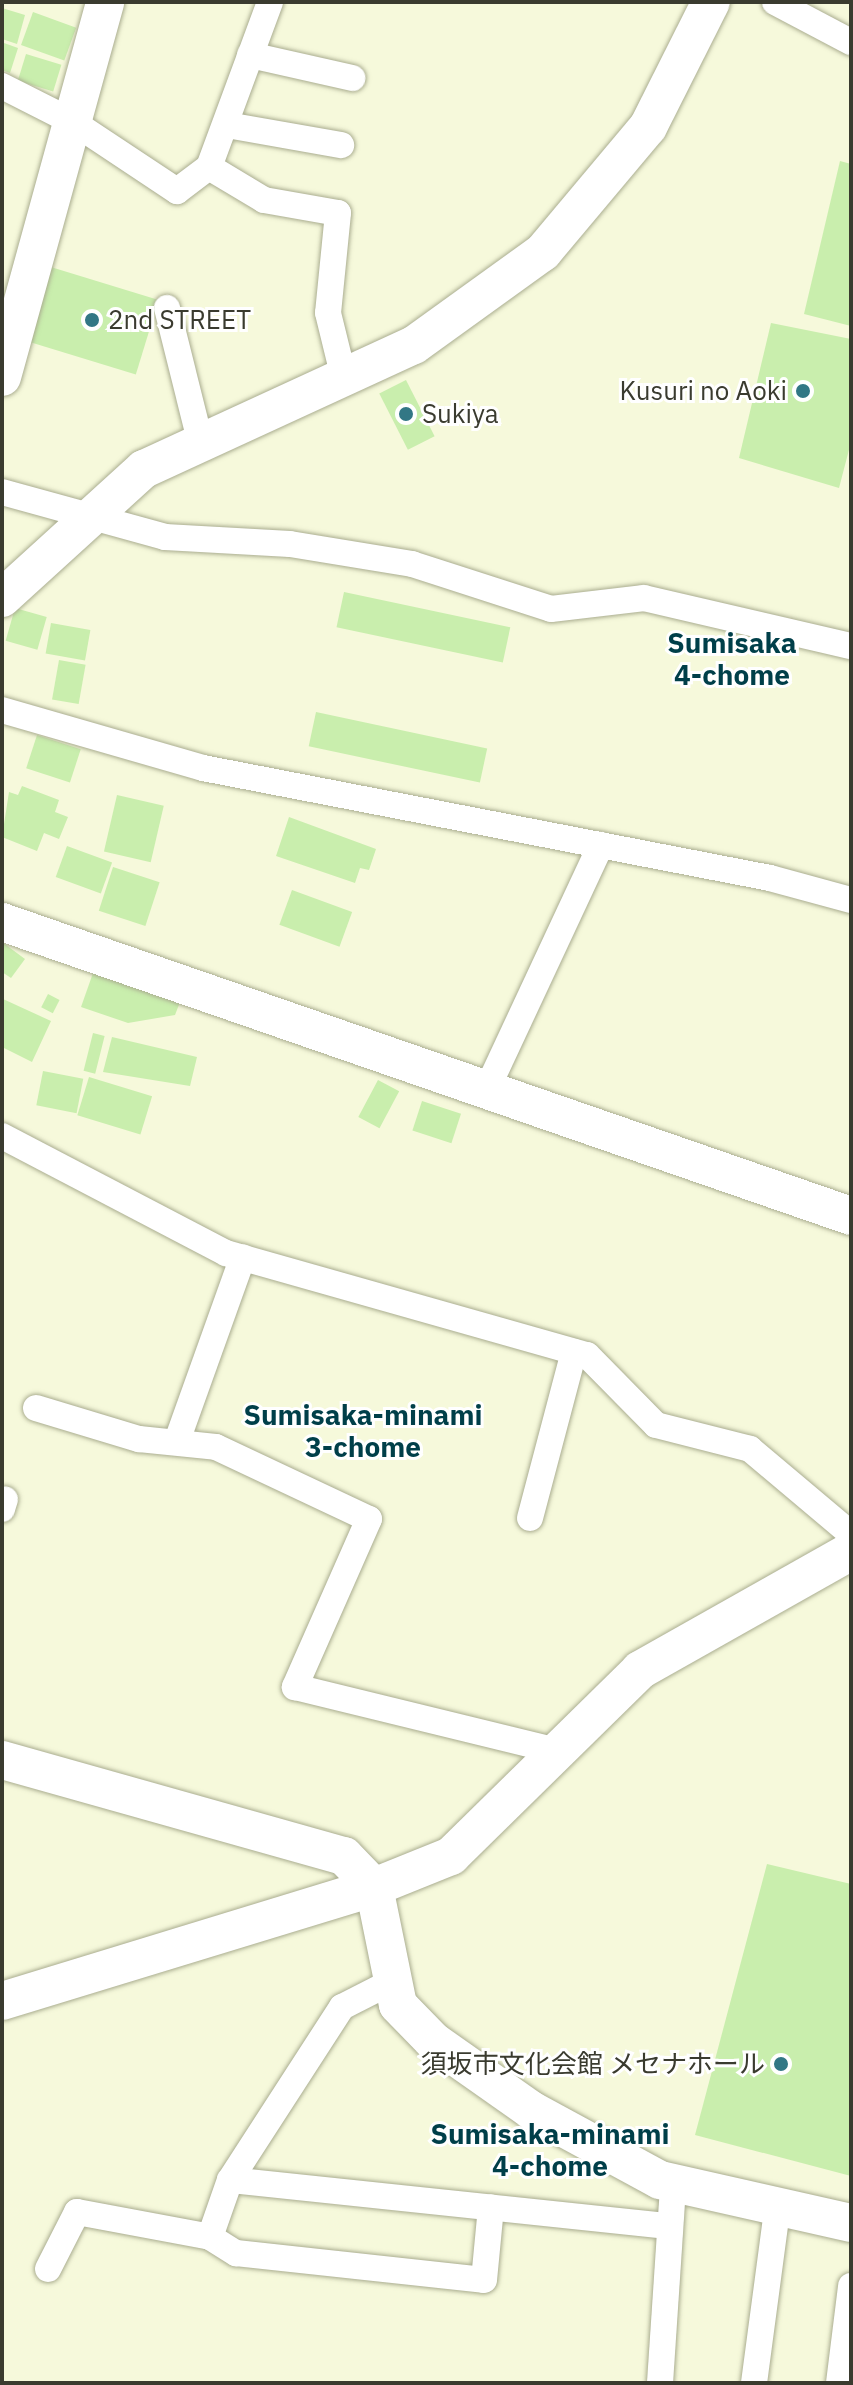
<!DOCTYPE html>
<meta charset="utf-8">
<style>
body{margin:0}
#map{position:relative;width:853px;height:2385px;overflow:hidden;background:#f6f9db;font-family:"IBM Plex Sans","Noto Sans JP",sans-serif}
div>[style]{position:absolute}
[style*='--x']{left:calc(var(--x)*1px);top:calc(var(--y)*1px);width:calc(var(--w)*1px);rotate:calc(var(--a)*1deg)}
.building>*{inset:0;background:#c9eead;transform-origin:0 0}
.roads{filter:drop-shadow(0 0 2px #aaad90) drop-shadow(0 0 2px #aaad90)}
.street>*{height:26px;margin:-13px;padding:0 13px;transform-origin:13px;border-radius:13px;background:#fff}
.secondary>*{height:38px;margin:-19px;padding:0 19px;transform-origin:19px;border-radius:19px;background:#fff}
.dots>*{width:22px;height:22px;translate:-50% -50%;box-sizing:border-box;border:4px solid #fff;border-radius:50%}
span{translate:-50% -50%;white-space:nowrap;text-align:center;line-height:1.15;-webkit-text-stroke:6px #fff;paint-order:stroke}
.poi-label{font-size:26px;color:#3a3b2f}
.left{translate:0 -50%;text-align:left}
.right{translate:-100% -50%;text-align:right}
.neighbourhood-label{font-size:28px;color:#003f49;font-weight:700}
.frame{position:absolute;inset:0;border:4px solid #3a3b2f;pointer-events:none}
</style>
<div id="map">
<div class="building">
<i style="clip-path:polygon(2px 8px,25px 15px,17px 44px,2px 39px)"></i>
<i style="left:33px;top:12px;width:46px;height:35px;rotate:20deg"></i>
<i style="clip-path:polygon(4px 43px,18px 48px,10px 73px,2px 70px)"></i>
<i style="left:26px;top:54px;width:37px;height:28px;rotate:17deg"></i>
<i style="clip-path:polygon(840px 161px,851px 164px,851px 326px,804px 314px)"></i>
<i style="left:41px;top:264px;width:123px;height:78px;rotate:17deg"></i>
<i style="clip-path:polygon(771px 323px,851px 339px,851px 442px,839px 488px,739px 458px)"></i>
<i style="left:406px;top:380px;width:63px;height:30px;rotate:63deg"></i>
<i style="left:344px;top:592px;width:170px;height:36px;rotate:12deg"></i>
<i style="left:15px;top:608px;width:33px;height:34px;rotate:16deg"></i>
<i style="left:51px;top:623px;width:40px;height:31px;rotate:10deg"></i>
<i style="left:59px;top:660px;width:27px;height:40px;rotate:10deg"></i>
<i style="left:316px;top:712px;width:175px;height:35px;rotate:12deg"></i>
<i style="left:37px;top:735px;width:46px;height:35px;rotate:18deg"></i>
<i style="clip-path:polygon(22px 786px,59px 800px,55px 812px,68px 817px,59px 839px,44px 833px,37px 851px,2px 837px,9px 792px,18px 795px)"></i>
<i style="left:117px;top:795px;width:48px;height:58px;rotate:13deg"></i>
<i style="clip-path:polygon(289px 817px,376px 849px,369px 870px,360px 868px,355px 883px,276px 856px)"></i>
<i style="left:67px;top:846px;width:48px;height:33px;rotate:20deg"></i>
<i style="left:113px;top:867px;width:49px;height:46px;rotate:18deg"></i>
<i style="left:292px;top:890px;width:64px;height:37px;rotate:20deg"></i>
<i style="clip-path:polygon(2px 942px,25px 959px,11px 978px,2px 972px)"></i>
<i style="clip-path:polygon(93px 973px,180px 1002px,175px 1015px,128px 1023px,81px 1007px)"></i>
<i style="left:48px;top:994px;width:13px;height:15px;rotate:27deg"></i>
<i style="clip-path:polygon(3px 999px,51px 1021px,32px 1062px,2px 1047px)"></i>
<i style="left:93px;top:1033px;width:12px;height:39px;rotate:14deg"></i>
<i style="clip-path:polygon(112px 1037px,197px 1057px,190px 1086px,103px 1072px)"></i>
<i style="left:43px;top:1071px;width:41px;height:35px;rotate:11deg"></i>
<i style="left:89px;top:1077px;width:66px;height:40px;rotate:17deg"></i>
<i style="left:378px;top:1080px;width:24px;height:42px;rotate:28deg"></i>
<i style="left:422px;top:1101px;width:41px;height:31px;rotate:18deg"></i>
<i style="clip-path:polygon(767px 1864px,851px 1884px,851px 2176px,695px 2135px)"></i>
</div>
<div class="roads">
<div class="street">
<i style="--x:775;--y:2;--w:86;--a:27.8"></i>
<i style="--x:250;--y:55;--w:105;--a:12.7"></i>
<i style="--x:2;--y:86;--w:80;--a:26.9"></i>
<i style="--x:73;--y:122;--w:125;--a:33.6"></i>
<i style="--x:177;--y:191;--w:40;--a:-37"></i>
<i style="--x:209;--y:167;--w:176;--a:-69.7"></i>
<i style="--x:227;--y:125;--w:116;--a:10"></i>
<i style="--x:209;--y:167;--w:64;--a:31"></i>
<i style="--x:264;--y:200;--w:75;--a:10"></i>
<i style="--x:338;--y:213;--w:100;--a:95.7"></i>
<i style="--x:328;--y:313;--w:67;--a:76.2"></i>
<i style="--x:167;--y:308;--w:136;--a:76"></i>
<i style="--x:2;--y:492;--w:169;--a:15.4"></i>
<i style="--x:165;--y:537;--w:125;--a:3.2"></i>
<i style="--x:290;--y:544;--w:124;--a:9.3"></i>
<i style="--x:412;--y:564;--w:146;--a:17.9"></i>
<i style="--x:551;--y:609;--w:94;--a:-6.7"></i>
<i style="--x:644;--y:598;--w:212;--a:13.1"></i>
<i style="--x:2;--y:710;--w:209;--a:16.1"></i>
<i style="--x:203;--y:768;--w:578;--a:10.98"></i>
<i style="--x:770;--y:878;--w:84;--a:15.2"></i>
<i style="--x:488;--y:1087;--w:267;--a:-65"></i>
<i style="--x:2;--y:1136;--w:253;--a:27.6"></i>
<i style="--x:226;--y:1253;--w:375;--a:15.8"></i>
<i style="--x:587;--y:1355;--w:98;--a:45.4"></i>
<i style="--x:656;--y:1425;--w:97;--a:14.3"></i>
<i style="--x:750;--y:1449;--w:132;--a:40.1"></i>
<i style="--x:36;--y:1408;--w:108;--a:16.8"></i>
<i style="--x:139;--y:1439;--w:77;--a:5.9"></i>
<i style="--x:216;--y:1447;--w:169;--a:25.2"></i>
<i style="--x:369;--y:1519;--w:184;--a:113.8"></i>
<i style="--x:295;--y:1687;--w:271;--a:13.7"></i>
<i style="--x:177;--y:1441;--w:195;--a:-70.3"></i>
<i style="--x:2;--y:1509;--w:10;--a:-73"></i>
<i style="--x:530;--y:1518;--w:172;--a:-75.2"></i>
<i style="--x:230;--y:2180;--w:442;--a:6"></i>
<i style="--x:210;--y:2237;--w:31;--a:32"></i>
<i style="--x:236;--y:2253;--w:249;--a:6.2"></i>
<i style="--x:484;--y:2280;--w:73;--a:-84.5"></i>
<i style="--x:48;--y:2269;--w:64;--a:-63"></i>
<i style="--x:77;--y:2212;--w:135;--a:10.6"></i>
<i style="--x:210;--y:2237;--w:60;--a:-70.7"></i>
<i style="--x:230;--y:2180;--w:206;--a:-57.1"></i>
<i style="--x:342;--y:2007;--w:55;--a:-27"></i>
<i style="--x:660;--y:2383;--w:198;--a:-86.2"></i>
<i style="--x:754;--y:2383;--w:174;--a:-82.4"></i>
<i style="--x:839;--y:2383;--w:98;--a:-82.9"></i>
</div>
<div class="secondary">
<i style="--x:2;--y:377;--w:389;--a:-74.6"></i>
<i style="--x:2;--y:598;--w:192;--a:-42.3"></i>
<i style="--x:144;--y:469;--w:297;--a:-24.7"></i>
<i style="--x:414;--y:345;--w:159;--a:-35.8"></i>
<i style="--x:543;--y:252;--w:163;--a:-50"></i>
<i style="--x:648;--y:127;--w:140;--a:-63.3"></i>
<i style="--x:2;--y:922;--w:898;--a:19.1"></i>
<i style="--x:2;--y:1760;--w:355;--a:15.7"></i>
<i style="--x:344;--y:1856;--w:43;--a:45.9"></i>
<i style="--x:374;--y:1887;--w:120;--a:78.5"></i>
<i style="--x:398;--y:2005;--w:50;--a:45.8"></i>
<i style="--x:433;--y:2041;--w:120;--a:35.1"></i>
<i style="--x:531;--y:2110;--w:147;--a:28.5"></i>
<i style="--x:660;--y:2180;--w:196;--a:12.7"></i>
<i style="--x:2;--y:2001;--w:389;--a:-17"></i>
<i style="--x:374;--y:1887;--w:83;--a:-21.9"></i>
<i style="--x:451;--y:1856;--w:265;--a:-44.5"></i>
<i style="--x:640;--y:1670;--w:242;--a:-29.4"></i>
</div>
</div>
<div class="dots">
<i style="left:92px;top:320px;background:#327785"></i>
<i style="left:803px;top:391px;background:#327785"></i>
<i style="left:406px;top:414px;background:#327785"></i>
<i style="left:781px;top:2064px;background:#327785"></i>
</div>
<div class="poi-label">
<span class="left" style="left:108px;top:320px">2nd STREET</span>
<span class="right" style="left:787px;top:391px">Kusuri no Aoki</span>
<span class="left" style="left:422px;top:414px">Sukiya</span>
<span class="right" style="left:765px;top:2064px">須坂市文化会館 メセナホール</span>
</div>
<div class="neighbourhood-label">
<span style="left:732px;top:659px">Sumisaka<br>4-chome</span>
<span style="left:363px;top:1431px">Sumisaka-minami<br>3-chome</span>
<span style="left:550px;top:2150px">Sumisaka-minami<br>4-chome</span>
</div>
<div class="frame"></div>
</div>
